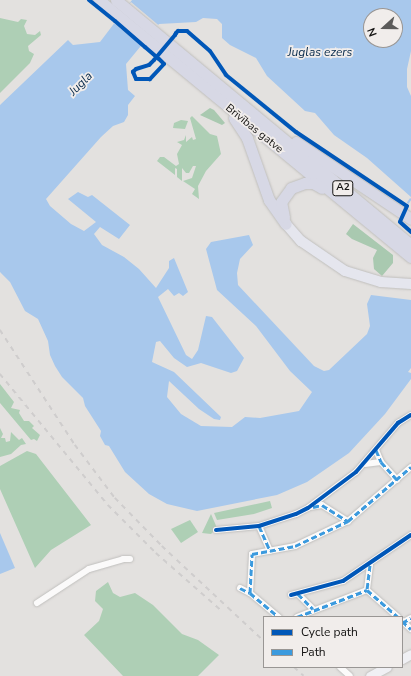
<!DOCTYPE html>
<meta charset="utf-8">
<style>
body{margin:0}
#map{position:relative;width:411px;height:676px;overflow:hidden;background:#e3e1df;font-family:"Nunito Sans",sans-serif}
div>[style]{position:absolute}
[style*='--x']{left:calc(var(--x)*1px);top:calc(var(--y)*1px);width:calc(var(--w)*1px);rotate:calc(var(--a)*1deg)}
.green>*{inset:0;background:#aecfb5}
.forest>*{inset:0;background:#a9c9b0}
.water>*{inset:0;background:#a8c8ec}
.pier>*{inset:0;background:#e3e1df;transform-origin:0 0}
.stream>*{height:1.5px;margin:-0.75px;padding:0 0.75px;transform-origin:0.75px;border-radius:0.75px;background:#a8c8ec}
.roads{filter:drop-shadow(0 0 1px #c0bfbd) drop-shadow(0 0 1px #c0bfbd)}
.street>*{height:6px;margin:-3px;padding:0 3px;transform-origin:3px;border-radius:3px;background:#fbfafa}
.secondary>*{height:9px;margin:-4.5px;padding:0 4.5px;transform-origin:4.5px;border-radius:4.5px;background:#f0f0f4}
.primary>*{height:10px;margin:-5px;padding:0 5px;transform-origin:5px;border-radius:5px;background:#e5e6ee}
.highway>*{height:11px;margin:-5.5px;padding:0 5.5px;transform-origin:5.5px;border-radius:5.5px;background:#d7d8e5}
.rail>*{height:1.5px;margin-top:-0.75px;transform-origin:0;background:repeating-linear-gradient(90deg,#cfcdcd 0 5px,transparent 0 10px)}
.quiet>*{height:3px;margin-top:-1.5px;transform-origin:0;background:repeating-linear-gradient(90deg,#3b9ade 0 6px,transparent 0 9px)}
.cycleway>*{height:4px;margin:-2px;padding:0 2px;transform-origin:2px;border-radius:2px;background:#0057b8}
span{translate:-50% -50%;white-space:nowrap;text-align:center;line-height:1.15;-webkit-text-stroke:3.5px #f1edeb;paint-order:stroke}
.shield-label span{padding:1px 3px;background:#f1edeb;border:1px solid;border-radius:3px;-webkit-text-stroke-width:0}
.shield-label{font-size:10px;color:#141312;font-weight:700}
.street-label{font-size:11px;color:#141312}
.water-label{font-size:12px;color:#072a4b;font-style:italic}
.legend{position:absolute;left:263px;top:616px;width:140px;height:52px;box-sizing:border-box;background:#f1edeb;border:1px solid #999694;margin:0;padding:5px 7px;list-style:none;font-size:12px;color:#141312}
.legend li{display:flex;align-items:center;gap:8px;height:20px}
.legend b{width:20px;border:1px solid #999694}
.north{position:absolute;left:363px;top:8px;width:40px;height:40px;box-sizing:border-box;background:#f1edeb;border:1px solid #999694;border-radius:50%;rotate:249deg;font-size:11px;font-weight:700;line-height:16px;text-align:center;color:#141312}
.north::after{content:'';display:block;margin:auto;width:14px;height:18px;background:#5c5b5a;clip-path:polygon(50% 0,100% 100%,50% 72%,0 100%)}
</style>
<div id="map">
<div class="green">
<i style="clip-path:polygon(0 18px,18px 22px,21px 19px,27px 20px,24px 26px,27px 34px,35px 35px,40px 31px,41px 35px,28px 46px,29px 51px,34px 54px,30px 63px,0 93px)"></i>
<i style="clip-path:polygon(192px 116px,210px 134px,217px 136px,221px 154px,206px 171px,198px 186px,199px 199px,192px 194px,195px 189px,183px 181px,192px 178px,196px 166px,193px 166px,189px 173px,186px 173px,182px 168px,182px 181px,177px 177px,177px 169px,175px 168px,175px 175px,157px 161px,160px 157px,164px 157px,176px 166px,179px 164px,177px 154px,182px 145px,177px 142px,184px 140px,186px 135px,186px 142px,192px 137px,193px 140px,196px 139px,190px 118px)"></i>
<i style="clip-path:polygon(181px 120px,188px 121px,185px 129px,173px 128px,174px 123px)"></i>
<i style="clip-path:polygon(0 384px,14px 402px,11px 408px,20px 410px,19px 413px,24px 421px,29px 421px,34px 426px,32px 428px,40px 435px,37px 441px,34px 439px,31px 440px,0 403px)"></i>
<i style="clip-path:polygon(0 428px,3px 434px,1px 438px,5px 438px,6px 442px,10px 441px,11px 432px,19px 440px,22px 438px,26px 444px,21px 445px,11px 454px,0 457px)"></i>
<i style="clip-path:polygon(27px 451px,36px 454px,91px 525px,51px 550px,35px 568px,0 489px,0 466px)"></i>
<i style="clip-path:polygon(270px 501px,272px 508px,254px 514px,217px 520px,214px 513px)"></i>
<i style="clip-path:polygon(211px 514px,217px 528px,211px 534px,202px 533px)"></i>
<i style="clip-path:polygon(190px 520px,198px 532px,181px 543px,171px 529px)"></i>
<i style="clip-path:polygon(108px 582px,113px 593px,120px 597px,135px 593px,153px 605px,182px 634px,198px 640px,219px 655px,198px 676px,123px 676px,84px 635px,99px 621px,103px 609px,95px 601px,96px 591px)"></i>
</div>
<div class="forest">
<i style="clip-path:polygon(210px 108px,214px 110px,225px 123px,222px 125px,200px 115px)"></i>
<i style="clip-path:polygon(353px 224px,393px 255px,393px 263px,382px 276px,374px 269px,373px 258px,377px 250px,352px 239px,346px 234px)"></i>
</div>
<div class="water">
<i style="clip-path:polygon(evenodd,132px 0,411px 0,411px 51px,407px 69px,407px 87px,411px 96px,411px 197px,367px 158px,334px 135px,315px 113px,305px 111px,267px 76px,256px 58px,230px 45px,222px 38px,222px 24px,217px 19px,203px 18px,196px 22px,159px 24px,126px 64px,128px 90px,135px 96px,128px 105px,128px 115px,124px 122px,113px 126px,101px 137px,46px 199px,50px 206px,71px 224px,84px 231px,96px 222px,68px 199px,78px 192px,88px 197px,92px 195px,130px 225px,119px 239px,100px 227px,94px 234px,102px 245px,124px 257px,139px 269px,156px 288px,169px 268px,169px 261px,174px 258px,188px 292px,183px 296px,179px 293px,174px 296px,168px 289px,158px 297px,186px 355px,192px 359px,198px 350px,206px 316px,212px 317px,244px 358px,237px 371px,231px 373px,201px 363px,187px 367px,174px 358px,160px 341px,156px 342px,152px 362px,174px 372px,221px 417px,220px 420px,214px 419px,199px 409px,169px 381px,167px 397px,181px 414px,201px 426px,232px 427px,245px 417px,260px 418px,299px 411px,312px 392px,290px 371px,256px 326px,217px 290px,206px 249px,211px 242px,249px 235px,253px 245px,240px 259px,237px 273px,238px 285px,314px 366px,324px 371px,329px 370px,367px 334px,370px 326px,367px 304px,371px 295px,411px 300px,411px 368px,408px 372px,411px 373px,411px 379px,385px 414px,349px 453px,307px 482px,277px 495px,197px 511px,167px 504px,149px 494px,125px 472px,109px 446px,105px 445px,100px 436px,101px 431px,85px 406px,83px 398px,62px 377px,55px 366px,50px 355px,48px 341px,38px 319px,25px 311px,10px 282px,0 272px,0 105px,68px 40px,73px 45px,100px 42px,132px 0,371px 16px,395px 16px,395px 40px,371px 40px,371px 16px)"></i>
<i style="clip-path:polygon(0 533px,15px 568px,0 574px)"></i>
</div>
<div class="pier">
<i style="left:131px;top:2px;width:38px;height:27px;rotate:40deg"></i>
</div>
<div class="stream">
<i style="--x:408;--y:203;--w:4;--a:-56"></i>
</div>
<div class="roads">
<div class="street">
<i style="--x:376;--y:450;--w:13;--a:67"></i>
<i style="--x:381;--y:462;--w:24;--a:48"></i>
<i style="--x:365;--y:464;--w:16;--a:-7"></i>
<i style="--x:310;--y:507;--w:12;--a:-9"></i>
<i style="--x:322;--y:505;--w:31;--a:32"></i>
<i style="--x:259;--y:526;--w:27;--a:66"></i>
<i style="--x:216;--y:530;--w:43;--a:-5.3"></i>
<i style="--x:259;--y:526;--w:39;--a:-18"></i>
<i style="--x:296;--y:514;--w:13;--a:-27"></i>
<i style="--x:308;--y:508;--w:60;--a:-36.9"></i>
<i style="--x:356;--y:472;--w:65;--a:-49.4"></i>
<i style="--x:398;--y:423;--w:15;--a:-32"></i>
<i style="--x:370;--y:565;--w:25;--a:97"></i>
<i style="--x:367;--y:590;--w:41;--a:41.1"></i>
<i style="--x:240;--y:588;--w:11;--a:27"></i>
<i style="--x:250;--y:593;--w:38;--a:40"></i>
<i style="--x:250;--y:593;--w:39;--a:-87"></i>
<i style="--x:252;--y:554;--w:44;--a:-10.5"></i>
<i style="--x:295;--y:546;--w:59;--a:-25.3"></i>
<i style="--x:348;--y:521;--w:83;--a:-40.6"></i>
<i style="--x:298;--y:594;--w:21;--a:45"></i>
<i style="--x:291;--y:595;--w:54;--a:-15.1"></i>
<i style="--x:343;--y:581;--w:82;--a:-34.1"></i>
<i style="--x:37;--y:603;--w:62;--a:-33.2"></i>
<i style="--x:89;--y:569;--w:35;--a:-16"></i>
<i style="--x:123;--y:559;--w:7;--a:0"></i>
<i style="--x:297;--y:617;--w:75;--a:-21.1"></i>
<i style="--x:402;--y:621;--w:12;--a:42"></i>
<i style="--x:402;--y:623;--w:10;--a:-29"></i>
<i style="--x:340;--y:667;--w:13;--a:42"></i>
</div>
<div class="secondary">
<i style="--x:402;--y:659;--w:10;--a:-29"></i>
<i style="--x:370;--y:676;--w:19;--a:-28"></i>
</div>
<div class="primary">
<i style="--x:286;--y:224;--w:23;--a:49"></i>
<i style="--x:301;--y:241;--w:53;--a:34.3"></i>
<i style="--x:345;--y:271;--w:38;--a:17"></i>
<i style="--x:381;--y:282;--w:30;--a:4"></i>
</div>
<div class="highway">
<i style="--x:99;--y:0;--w:404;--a:39.5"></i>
<i style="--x:116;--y:0;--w:383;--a:39.7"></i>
<i style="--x:234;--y:118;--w:24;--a:57"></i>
<i style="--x:247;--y:138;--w:66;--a:70.5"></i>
<i style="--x:269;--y:200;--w:29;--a:55"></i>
<i style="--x:296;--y:142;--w:138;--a:33.8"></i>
<i style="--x:284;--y:217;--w:15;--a:-101"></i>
<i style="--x:281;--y:202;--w:17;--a:-54"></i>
<i style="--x:291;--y:188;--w:15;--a:-20"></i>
<i style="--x:305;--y:183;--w:8;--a:0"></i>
<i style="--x:313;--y:183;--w:10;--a:29"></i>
</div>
</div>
<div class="rail">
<i style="--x:0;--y:330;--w:137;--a:56.9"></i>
<i style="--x:75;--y:445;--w:66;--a:53"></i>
<i style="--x:115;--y:498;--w:67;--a:45.6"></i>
<i style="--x:162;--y:546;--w:139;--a:43"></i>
<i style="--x:0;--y:374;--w:170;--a:50.5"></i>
<i style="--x:108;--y:505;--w:68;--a:45"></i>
<i style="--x:156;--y:553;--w:89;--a:41.4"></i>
<i style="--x:294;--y:667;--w:13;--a:42"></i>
</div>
<div class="quiet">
<i style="--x:376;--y:450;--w:13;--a:67"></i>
<i style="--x:381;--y:462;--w:24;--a:48"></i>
<i style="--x:313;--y:507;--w:9;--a:-13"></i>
<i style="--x:322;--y:505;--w:31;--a:32"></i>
<i style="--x:259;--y:526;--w:27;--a:66"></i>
<i style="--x:370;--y:565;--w:25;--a:97"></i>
<i style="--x:367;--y:590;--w:41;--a:41.1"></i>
<i style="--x:240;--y:588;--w:11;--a:27"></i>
<i style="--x:250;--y:593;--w:38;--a:40"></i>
<i style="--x:250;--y:593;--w:39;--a:-87"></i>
<i style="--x:252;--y:554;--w:44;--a:-10.5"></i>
<i style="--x:295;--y:546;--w:59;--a:-25.3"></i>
<i style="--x:348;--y:521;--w:83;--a:-40.6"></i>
<i style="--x:298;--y:594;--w:21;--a:45"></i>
<i style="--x:297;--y:617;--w:75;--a:-21.1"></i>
<i style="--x:402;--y:621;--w:12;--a:42"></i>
<i style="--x:402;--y:623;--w:10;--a:-29"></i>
</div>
<div class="cycleway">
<i style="--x:89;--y:0;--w:33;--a:39"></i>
<i style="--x:115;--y:21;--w:40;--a:41"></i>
<i style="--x:145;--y:47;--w:18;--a:41"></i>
<i style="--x:159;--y:59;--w:7;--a:45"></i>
<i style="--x:164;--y:64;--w:21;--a:133"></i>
<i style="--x:150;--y:79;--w:14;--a:180"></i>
<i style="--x:136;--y:79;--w:8;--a:-113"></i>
<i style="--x:133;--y:72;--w:4;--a:-45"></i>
<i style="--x:136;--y:69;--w:14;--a:-17"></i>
<i style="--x:149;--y:65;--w:7;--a:-45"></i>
<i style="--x:154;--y:60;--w:33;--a:-50"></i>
<i style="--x:175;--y:35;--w:2;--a:-63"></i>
<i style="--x:176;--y:33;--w:3;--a:-45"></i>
<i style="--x:178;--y:31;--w:9;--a:0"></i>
<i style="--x:187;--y:31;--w:30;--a:41"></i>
<i style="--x:210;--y:51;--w:29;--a:56"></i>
<i style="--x:226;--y:75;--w:90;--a:39.2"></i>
<i style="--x:296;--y:132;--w:133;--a:33.7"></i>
<i style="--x:407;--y:206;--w:17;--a:114"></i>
<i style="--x:400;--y:222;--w:15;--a:42"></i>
<i style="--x:216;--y:530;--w:43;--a:-5.3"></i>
<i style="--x:259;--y:526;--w:39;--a:-18"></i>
<i style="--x:296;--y:514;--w:13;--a:-27"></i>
<i style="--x:308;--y:508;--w:60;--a:-36.9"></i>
<i style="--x:356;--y:472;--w:65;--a:-49.4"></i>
<i style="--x:398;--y:423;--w:15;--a:-32"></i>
<i style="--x:291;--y:595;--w:54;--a:-15.1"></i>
<i style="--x:343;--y:581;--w:82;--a:-34.1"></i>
</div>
<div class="shield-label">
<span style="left:343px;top:188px">A2</span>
</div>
<div class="street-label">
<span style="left:254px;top:129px;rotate:39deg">Brīvības gatve</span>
</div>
<div class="water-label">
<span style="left:320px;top:53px">Juglas ezers</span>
<span style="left:81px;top:84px;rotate:-45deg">Jugla</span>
</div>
<ul class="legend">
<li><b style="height:5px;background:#0057b8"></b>Cycle path</li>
<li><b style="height:5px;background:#3b9ade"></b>Path</li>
</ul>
<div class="north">N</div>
</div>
